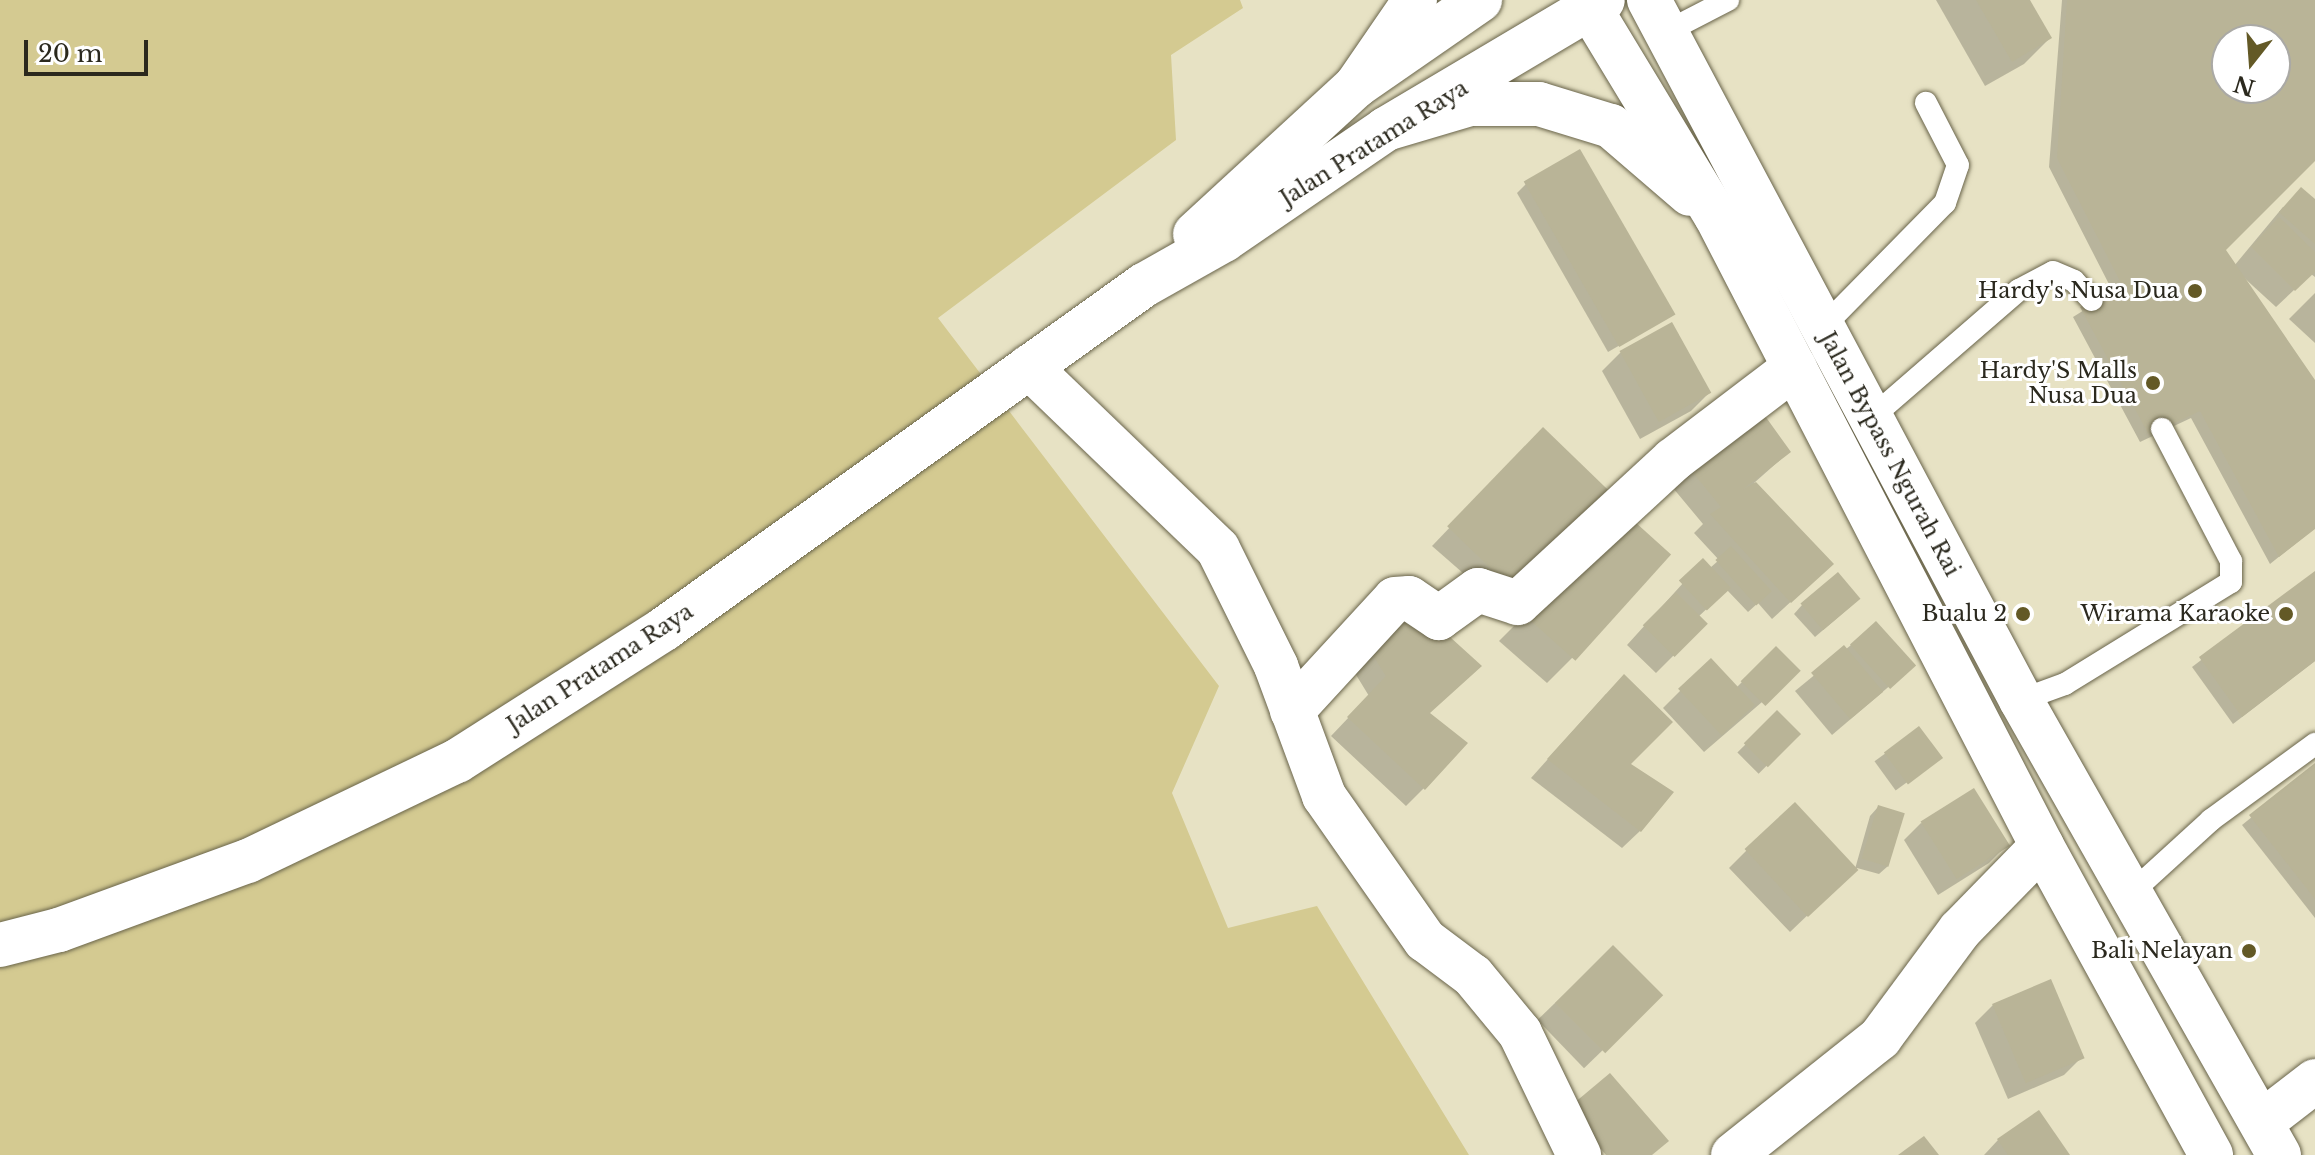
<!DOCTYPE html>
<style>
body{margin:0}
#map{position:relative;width:2315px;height:1155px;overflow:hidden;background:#e7e2c4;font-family:"Libre Baskerville",serif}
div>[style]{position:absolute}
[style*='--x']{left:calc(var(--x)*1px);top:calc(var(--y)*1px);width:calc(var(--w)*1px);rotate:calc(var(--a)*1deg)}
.green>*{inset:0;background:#d4ca91}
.shadow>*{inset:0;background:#0003;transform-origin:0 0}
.building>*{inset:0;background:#b9b497;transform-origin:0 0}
.roads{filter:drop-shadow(0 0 2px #69644a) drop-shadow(0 0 2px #69644a)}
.service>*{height:22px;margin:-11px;padding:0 11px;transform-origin:11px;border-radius:11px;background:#fff}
.minor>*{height:44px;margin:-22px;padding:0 22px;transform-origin:22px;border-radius:22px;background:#fff}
.secondary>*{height:44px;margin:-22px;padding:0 22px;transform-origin:22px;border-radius:22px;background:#fff}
.trunk>*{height:44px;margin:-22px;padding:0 22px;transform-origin:22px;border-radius:22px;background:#fff}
.dots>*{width:22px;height:22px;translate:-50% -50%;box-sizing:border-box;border:4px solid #fff;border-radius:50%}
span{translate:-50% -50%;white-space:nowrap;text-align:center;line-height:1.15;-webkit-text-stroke:6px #fff;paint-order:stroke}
.street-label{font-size:22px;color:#2b291e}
.poi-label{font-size:22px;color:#2b291e}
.right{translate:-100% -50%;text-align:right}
.north{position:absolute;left:2211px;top:24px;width:80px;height:80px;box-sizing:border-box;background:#fff;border:2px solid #aaa9a5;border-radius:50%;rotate:197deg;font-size:22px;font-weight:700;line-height:32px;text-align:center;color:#2b291e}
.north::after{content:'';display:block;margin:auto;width:28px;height:36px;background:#635926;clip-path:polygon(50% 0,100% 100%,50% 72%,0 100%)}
.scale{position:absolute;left:24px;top:40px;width:124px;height:36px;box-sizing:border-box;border:4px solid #2b291e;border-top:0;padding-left:10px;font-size:24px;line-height:28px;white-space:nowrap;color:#2b291e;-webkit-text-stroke:6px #fff;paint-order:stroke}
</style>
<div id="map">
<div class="green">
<i style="clip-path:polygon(0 0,1240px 0,1243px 8px,1171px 55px,1176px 140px,938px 318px,1219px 686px,1172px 793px,1228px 928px,1317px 906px,1469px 1155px,0 1155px)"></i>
</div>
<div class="shadow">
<i style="clip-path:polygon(1936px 0,2028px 0,2050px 38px,2024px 64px,1985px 86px)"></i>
<i style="clip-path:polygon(evenodd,2062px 0,2315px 0,2315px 158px,2223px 250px,2234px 266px,2283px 207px,2315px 202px,2315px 277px,2311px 274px,2276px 307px,2241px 275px,2315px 384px,2315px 528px,2270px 564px,2191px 418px,2140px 442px,2073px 317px,2113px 292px,2049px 167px,2062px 0,2227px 40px,2275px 40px,2275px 88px,2227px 88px,2227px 40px)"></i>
<i style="clip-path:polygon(1526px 184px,1674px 314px,1608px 352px,1517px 193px)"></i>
<i style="clip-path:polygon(2315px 293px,2315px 343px,2289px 319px)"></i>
<i style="clip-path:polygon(1671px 325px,1709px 393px,1691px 411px,1640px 439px,1602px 371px,1620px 353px)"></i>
<i style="clip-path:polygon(1526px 448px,1503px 608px,1432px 546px)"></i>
<i style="clip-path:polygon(1789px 452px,1754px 483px,1832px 564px,1772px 619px,1758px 603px,1748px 612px,1727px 590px,1698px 617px,1705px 624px,1656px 673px,1627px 645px,1703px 561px,1710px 568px,1719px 560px,1694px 533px,1703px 524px,1668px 482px,1686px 464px)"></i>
<i style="clip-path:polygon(1625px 515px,1573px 657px,1547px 683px,1499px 641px)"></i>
<i style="clip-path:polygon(2315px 573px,2315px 661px,2233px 724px,2192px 667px)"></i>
<i style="clip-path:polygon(1802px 605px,1850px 607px,1815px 637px,1794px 614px)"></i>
<i style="clip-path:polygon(1851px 645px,1913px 666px,1832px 735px,1795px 691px)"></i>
<i style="clip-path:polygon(1368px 648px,1428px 714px,1424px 788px,1406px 806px,1331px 736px,1369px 696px,1350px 665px)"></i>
<i style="clip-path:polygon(1776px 648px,1798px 671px,1704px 752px,1663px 708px,1681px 690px,1736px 688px)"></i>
<i style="clip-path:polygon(1606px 694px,1628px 764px,1640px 831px,1622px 848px,1531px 778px)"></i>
<i style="left:1777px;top:713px;width:30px;height:56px;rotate:45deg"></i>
<i style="left:1919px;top:729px;width:36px;height:55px;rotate:54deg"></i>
<i style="clip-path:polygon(2315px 766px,2315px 918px,2242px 825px)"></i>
<i style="clip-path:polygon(1878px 807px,1888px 866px,1879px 874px,1857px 868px,1790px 932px,1729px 868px,1747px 850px,1855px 869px,1870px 816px)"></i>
<i style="clip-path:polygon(1921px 823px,2007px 845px,1989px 863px,1938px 895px,1904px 840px)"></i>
<i style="left:1613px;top:947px;width:67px;height:105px;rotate:46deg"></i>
<i style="clip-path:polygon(1993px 1005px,2082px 1057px,2064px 1075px,2008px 1099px,1975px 1023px)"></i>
<i style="clip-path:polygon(1998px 1140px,2068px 1155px,1984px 1155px)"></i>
</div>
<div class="building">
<i style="clip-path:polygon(1976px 0,2030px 0,2052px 38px,2012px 62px)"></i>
<i style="clip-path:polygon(evenodd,2067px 0,2315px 0,2315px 161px,2226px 250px,2315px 380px,2315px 529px,2279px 557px,2200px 411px,2149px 435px,2080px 307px,2122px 285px,2057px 158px,2067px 0,2227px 40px,2275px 40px,2275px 88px,2227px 88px,2227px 40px)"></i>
<i style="left:1580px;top:149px;width:191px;height:65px;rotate:60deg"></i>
<i style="clip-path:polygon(2301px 187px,2315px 199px,2315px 244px,2279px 212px)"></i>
<i style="clip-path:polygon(2279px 217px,2315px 252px,2315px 272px,2295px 291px,2251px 247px)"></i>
<i style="left:1672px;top:322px;width:81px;height:60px;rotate:61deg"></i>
<i style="clip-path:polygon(1755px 402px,1791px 452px,1742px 490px,1756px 482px,1834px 564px,1791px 603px,1710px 514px,1721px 507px,1685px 463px)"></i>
<i style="left:1543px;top:427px;width:92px;height:138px;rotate:44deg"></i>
<i style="left:1625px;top:513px;width:62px;height:143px;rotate:42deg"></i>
<i style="left:1731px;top:546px;width:61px;height:21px;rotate:48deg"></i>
<i style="left:1703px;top:558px;width:41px;height:33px;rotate:47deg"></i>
<i style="clip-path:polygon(2315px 571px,2315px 661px,2242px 717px,2199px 657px)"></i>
<i style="left:1838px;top:572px;width:35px;height:49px;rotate:50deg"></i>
<i style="left:1676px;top:592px;width:45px;height:47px;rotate:45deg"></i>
<i style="clip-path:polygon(1418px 608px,1482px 666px,1430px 713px,1468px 743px,1425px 790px,1347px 717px,1386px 676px,1367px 646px)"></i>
<i style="left:1876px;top:621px;width:60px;height:35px;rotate:48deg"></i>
<i style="left:1844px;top:645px;width:61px;height:43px;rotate:50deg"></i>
<i style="left:1776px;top:646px;width:35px;height:50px;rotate:45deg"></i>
<i style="left:1711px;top:658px;width:64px;height:45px;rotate:47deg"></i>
<i style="clip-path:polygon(1624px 674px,1673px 722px,1631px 764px,1674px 792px,1641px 832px,1547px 759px)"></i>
<i style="left:1777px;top:710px;width:34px;height:47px;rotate:45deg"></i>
<i style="left:1919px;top:726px;width:40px;height:44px;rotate:53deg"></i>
<i style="clip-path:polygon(2315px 763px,2315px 899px,2249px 815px)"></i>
<i style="left:1974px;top:788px;width:68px;height:63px;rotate:58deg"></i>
<i style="left:1795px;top:802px;width:93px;height:69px;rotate:47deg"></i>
<i style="left:1878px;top:805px;width:28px;height:56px;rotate:17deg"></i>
<i style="left:1613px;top:945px;width:71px;height:82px;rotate:45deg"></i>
<i style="left:2051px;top:979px;width:86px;height:64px;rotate:67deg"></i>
<i style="clip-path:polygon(1610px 1073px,1669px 1141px,1652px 1155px,1606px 1155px,1567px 1109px)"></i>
<i style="clip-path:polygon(2039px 1110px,2070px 1155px,2008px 1155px,1997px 1139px)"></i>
<i style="clip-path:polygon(1924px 1136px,1939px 1155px,1898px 1155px)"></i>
</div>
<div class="roads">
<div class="service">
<i style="--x:1666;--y:32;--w:70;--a:-27.3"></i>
<i style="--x:1823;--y:327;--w:174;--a:-45.5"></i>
<i style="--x:1945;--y:203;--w:40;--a:-71.1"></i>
<i style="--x:1958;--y:165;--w:70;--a:-117.3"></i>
<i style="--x:1871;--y:418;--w:196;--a:-40.9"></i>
<i style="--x:2019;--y:290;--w:38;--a:-28"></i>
<i style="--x:2053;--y:272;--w:23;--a:23"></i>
<i style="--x:2074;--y:281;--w:26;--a:47"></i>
<i style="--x:2021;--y:700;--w:47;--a:-20"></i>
<i style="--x:2065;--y:684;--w:195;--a:-31.6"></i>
<i style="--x:2231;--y:582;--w:21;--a:-90"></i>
<i style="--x:2231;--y:561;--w:149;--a:-117.6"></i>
<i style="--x:2131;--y:893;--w:108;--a:-42.4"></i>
<i style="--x:2211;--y:820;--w:129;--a:-36.2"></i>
</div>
<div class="minor">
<i style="--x:1029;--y:367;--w:262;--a:43.9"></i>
<i style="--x:1218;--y:549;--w:131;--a:63.6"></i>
<i style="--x:1276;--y:666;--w:139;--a:69.7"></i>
<i style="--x:1324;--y:796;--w:176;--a:55"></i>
<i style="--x:1425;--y:940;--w:60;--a:36.9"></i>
<i style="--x:1473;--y:976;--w:74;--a:50.5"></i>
<i style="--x:1520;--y:1033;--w:136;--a:64.2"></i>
<i style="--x:1292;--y:711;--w:152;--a:-47.4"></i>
<i style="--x:1395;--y:599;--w:14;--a:-4"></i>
<i style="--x:1409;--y:598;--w:36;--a:34"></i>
<i style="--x:1439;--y:618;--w:48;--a:-35.7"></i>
<i style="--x:1478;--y:590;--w:42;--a:18"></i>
<i style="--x:1518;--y:603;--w:211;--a:-42.7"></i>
<i style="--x:1673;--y:460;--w:153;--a:-37.3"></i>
<i style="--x:2262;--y:1122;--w:67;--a:-37.7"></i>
<i style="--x:1733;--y:1155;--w:188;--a:-38.5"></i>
<i style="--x:1880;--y:1038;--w:134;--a:-53.5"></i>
<i style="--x:1960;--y:930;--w:117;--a:-45.7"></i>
</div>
<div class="secondary">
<i style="--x:1195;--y:234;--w:219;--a:-42.6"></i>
<i style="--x:1356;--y:86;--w:151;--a:-34.7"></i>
<i style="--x:0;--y:945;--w:61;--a:-14.3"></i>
<i style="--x:59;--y:930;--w:201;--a:-20.1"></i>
<i style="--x:248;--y:861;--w:232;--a:-25.6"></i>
<i style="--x:457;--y:761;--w:246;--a:-32.5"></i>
<i style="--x:664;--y:629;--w:591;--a:-35.63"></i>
<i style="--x:1144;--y:285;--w:92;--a:-29.4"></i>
<i style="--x:1224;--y:240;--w:196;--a:-34.4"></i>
<i style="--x:1386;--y:129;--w:252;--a:-30.7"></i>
</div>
<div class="trunk">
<i style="--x:1585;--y:0;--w:253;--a:58.8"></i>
<i style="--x:1716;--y:216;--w:709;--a:62.64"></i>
<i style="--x:2042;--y:846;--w:352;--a:61.3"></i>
<i style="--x:1649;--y:0;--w:793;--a:62.01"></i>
<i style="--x:2021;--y:700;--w:523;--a:60.45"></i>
<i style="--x:1356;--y:86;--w:104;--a:-55.5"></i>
<i style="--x:1386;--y:129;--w:88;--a:-16.6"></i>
<i style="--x:1470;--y:104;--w:69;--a:0"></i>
<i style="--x:1539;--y:104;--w:75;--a:17"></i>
<i style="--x:1611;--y:126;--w:104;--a:40.7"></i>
</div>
</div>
<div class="dots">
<i style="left:2195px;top:291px;background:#635926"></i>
<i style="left:2153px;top:383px;background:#635926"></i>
<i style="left:2023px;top:614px;background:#635926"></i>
<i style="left:2286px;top:614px;background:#635926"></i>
<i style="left:2249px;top:951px;background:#635926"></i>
</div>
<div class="street-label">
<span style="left:1374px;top:143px;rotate:-32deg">Jalan Pratama Raya</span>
<span style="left:1890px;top:454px;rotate:62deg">Jalan Bypass Ngurah Rai</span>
<span style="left:600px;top:668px;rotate:-33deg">Jalan Pratama Raya</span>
</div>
<div class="poi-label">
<span class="right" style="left:2179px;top:291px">Hardy's Nusa Dua</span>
<span class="right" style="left:2137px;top:383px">Hardy'S Malls<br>Nusa Dua</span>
<span class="right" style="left:2007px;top:614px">Bualu 2</span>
<span class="right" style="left:2270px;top:614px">Wirama Karaoke</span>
<span class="right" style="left:2233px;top:951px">Bali Nelayan</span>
</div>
<div class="north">N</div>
<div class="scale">20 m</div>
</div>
